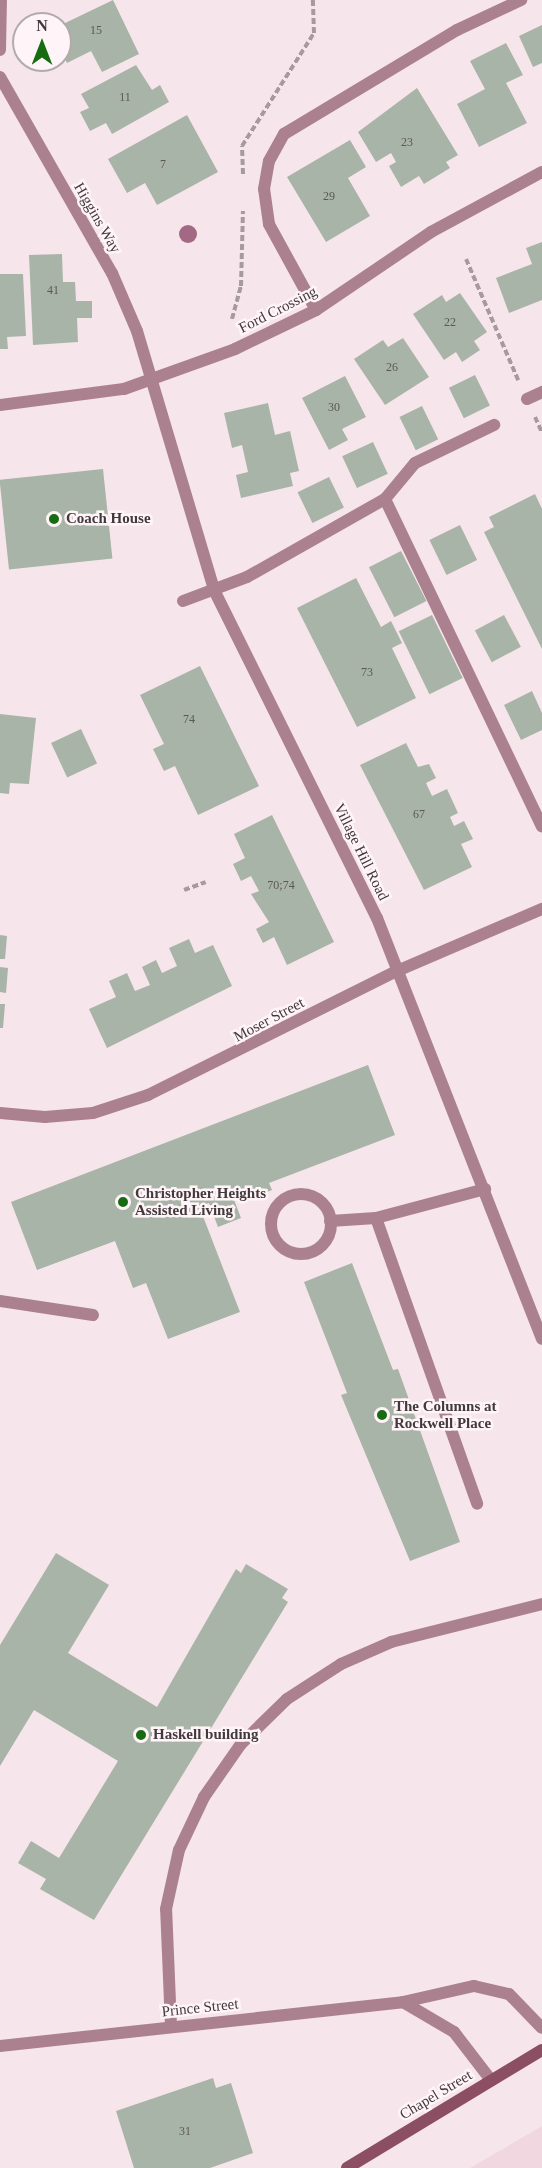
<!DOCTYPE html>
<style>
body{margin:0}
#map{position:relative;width:542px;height:2168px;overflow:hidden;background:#f6e5ea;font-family:Georgia,serif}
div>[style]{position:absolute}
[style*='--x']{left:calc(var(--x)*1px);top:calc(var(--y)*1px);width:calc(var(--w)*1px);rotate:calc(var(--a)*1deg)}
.built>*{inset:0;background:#f1d7df}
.building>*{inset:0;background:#a9b4a8;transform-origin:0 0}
.path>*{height:4px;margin-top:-2px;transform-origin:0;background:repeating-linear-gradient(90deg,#a69a9e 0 6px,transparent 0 9px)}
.service>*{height:12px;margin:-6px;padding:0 6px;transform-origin:6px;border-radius:6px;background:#ac818f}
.service>.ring{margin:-6px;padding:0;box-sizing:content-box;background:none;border:12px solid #ac818f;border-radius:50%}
.minor>*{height:12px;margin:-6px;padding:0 6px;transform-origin:6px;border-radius:6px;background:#ac818f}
.secondary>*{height:12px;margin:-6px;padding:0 6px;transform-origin:6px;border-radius:6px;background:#8b4e63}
.trees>*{width:18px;height:18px;margin:-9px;border-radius:50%;background:#a26884}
.dots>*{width:16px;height:16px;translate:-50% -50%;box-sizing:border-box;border:3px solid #fff4f7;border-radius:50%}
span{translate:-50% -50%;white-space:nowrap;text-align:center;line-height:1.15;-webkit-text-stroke:5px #fff4f7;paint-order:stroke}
.number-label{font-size:12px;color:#5b5857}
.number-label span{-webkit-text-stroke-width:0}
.street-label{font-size:15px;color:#413a3c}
.poi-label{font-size:15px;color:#413a3c;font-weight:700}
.left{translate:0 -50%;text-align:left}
.north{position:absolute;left:12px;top:12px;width:60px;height:60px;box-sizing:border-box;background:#fff4f7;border:2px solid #b3aaac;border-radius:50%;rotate:0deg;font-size:16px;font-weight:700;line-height:24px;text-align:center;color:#413a3c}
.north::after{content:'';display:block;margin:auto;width:21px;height:27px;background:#176b11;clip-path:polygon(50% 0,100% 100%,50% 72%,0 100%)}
</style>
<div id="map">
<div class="built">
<i style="clip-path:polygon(542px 2126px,542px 2168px,470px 2168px)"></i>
</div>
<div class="building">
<i style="clip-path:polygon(113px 0,139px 54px,102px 72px,91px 51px,67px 63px,60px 49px,60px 40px,66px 36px,61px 25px)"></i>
<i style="clip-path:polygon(542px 25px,542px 63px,533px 67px,519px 36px)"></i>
<i style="clip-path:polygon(506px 43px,523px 75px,506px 83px,527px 123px,479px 147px,457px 104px,485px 89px,470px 61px)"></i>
<i style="clip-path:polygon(136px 65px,152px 90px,160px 85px,169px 102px,112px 134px,106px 123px,90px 131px,80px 112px,89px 108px,81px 94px)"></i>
<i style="clip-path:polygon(417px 88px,458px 155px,446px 162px,450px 168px,424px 184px,419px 176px,401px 187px,389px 166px,396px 162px,391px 153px,376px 162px,358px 132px)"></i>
<i style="clip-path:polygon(187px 115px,218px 172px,157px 205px,145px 183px,127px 193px,108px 159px)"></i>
<i style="clip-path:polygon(350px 140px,366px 167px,348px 178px,370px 216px,326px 242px,287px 177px)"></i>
<i style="clip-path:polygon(542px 242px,542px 300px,509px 313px,496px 278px,532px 264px,526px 248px)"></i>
<i style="clip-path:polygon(62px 254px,63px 282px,75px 282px,76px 301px,92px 301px,92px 318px,77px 318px,78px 342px,33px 345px,29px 255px)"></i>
<i style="clip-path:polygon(0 274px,23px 274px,26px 336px,7px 337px,8px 349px,0 349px)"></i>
<i style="clip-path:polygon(460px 293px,487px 332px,474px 341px,480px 350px,462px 362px,456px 352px,444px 360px,413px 314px,442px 295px,446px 302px)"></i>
<i style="clip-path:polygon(403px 338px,429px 377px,385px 405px,354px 359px,383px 340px,388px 347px)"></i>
<i style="left:475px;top:375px;width:34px;height:29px;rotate:64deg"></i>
<i style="clip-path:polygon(345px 376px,366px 417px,342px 429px,348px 440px,329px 450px,302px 398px)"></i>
<i style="clip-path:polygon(268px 403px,275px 435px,290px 431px,299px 471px,290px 473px,293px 486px,241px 498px,236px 475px,248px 472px,242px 445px,232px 448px,224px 413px)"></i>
<i style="left:422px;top:406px;width:37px;height:25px;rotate:64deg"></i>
<i style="left:373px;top:442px;width:35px;height:34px;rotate:65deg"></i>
<i style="left:103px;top:469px;width:90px;height:104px;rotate:84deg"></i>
<i style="left:329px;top:477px;width:34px;height:35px;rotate:64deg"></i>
<i style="clip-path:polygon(535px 494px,542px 509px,542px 649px,484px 532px,494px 527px,489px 517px)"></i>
<i style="left:460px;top:525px;width:39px;height:34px;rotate:64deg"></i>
<i style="left:401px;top:551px;width:56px;height:36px;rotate:63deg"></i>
<i style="clip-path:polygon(356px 578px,381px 627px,391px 621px,402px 643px,392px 648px,416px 698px,357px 727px,297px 608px)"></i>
<i style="left:432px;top:615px;width:70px;height:37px;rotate:64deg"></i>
<i style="left:504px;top:615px;width:36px;height:33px;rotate:62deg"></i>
<i style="clip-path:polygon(200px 666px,259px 786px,198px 815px,175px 766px,164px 771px,153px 749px,164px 744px,140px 695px)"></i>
<i style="clip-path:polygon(532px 691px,542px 713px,542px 730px,521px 740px,504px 705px)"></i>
<i style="clip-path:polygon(0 714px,36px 718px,29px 784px,10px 783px,9px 794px,0 793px)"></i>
<i style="left:81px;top:729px;width:38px;height:33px;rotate:65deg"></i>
<i style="clip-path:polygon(406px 743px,418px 767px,429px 764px,436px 778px,426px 783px,432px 796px,447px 789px,458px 813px,450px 817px,454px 826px,464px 821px,473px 839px,461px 844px,472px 867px,424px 890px,360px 765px)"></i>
<i style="clip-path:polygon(272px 815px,334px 942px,287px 965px,274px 937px,263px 943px,256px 929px,269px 922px,251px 894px,259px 891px,251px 876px,241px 881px,233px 864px,245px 858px,234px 834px)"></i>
<i style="clip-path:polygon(0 935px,7px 936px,5px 959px,0 959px)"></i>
<i style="clip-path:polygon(189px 939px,195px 953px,213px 945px,232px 986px,107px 1048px,89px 1009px,116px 997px,109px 981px,127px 973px,135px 991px,150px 985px,142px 967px,156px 960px,162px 973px,177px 966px,169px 948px)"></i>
<i style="clip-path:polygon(0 967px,8px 968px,6px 993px,0 992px)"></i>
<i style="clip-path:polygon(0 1004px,5px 1004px,3px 1028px,0 1028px)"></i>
<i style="clip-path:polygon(368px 1065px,395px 1135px,269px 1183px,272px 1190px,248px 1199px,245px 1192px,233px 1197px,241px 1218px,218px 1227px,209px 1203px,199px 1206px,240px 1312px,168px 1339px,146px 1283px,133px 1288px,115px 1241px,37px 1270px,11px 1202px)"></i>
<i style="clip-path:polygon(352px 1263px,393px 1370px,398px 1369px,460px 1542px,410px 1561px,341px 1395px,347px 1393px,304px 1282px)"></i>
<i style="clip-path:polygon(56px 1553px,109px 1585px,68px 1653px,157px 1707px,236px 1569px,241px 1573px,246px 1564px,288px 1589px,282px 1598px,288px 1602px,94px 1920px,40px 1889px,46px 1879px,18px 1863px,31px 1841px,59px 1858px,118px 1761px,34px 1710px,0 1766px,0 1645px)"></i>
<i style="clip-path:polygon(213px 2078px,216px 2088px,231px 2083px,253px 2153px,210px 2168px,134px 2168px,116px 2111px)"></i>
</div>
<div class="path">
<i style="--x:243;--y:174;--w:28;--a:-92"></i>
<i style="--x:242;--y:146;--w:134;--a:-57.5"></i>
<i style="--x:314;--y:33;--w:33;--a:-92"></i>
<i style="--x:466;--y:259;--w:132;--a:66.7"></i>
<i style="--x:232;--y:319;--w:34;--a:-75"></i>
<i style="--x:241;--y:286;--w:75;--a:-88.5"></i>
<i style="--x:535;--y:417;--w:17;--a:66"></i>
<i style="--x:184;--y:890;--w:23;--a:-20"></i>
</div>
<div class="service">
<i style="--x:316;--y:310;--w:98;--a:-118.7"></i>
<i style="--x:269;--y:224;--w:35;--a:-98"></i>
<i style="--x:264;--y:189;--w:28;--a:-80"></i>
<i style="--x:269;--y:161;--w:31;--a:-61"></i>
<i style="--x:284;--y:134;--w:202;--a:-31"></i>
<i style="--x:457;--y:30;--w:71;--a:-25.1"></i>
<i style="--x:527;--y:399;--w:17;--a:-25"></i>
<i style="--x:385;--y:499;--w:47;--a:-50.2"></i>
<i style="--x:415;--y:463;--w:88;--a:-25.7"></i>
<i style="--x:183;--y:601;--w:68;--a:-20.6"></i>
<i style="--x:247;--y:577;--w:159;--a:-29.5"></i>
<i style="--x:385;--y:499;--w:363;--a:64.4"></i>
<i class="ring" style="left:271px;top:1194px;width:48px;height:48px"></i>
<i style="--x:376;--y:1218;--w:303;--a:70.5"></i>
<i style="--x:330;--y:1221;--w:46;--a:-3.7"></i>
<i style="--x:376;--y:1218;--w:113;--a:-14.9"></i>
<i style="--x:0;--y:1301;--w:94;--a:8.6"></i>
<i style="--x:171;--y:2026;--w:117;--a:-92.4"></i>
<i style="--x:166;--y:1909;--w:60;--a:-77.6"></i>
<i style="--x:179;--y:1850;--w:59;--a:-64.7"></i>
<i style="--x:204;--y:1797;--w:65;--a:-55.1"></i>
<i style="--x:241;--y:1744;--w:64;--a:-44.4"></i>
<i style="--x:287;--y:1699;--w:64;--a:-32.9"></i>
<i style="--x:341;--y:1664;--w:55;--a:-23.7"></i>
<i style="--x:391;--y:1642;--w:156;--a:-14.1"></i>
</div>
<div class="minor">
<i style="--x:0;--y:50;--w:50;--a:-88.9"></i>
<i style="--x:0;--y:77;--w:226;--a:60.3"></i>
<i style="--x:112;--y:273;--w:63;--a:66.7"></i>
<i style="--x:137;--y:331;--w:272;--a:73.4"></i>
<i style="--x:215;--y:592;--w:364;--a:63.6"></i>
<i style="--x:377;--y:918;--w:452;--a:68.6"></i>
<i style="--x:0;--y:405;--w:125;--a:-7.4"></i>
<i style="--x:124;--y:389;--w:118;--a:-19.8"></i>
<i style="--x:235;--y:349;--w:90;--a:-25.7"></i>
<i style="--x:316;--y:310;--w:139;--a:-34.1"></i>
<i style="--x:431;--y:232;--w:126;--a:-28.4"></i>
<i style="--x:0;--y:1113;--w:45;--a:5.1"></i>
<i style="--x:45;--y:1117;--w:48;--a:-4.8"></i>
<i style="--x:93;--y:1113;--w:58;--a:-18.1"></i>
<i style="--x:148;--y:1095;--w:278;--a:-26.5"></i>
<i style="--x:397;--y:971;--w:158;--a:-23.2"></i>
<i style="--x:403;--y:2002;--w:59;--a:30.5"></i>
<i style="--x:454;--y:2032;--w:61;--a:52.4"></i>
<i style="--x:0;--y:2046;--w:405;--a:-6.2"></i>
<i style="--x:403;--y:2002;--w:73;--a:-12.7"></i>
<i style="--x:474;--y:1986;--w:36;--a:13"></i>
<i style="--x:509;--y:1994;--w:47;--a:45.9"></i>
</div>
<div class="secondary">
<i style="--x:347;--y:2168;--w:228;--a:-31.2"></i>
</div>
<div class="trees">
<i style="left:188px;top:234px"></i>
</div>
<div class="dots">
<i style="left:54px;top:519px;background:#176b11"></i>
<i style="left:123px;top:1202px;background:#176b11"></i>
<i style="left:382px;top:1415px;background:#176b11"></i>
<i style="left:141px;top:1735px;background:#176b11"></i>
</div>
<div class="number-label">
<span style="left:96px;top:31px">15</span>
<span style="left:125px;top:98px">11</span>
<span style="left:407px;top:143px">23</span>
<span style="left:163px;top:165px">7</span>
<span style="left:329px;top:197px">29</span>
<span style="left:53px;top:291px">41</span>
<span style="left:450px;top:323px">22</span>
<span style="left:392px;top:368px">26</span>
<span style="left:334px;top:408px">30</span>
<span style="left:367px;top:673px">73</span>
<span style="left:189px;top:720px">74</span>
<span style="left:419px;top:815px">67</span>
<span style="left:281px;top:886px">70;74</span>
<span style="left:185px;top:2132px">31</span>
</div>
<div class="street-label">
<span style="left:97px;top:218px;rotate:60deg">Higgins Way</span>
<span style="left:278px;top:310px;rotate:-27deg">Ford Crossing</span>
<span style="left:361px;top:852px;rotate:64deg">Village Hill Road</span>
<span style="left:269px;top:1020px;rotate:-28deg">Moser Street</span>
<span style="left:200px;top:2008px;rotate:-6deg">Prince Street</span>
<span style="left:436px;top:2095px;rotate:-31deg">Chapel Street</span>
</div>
<div class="poi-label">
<span class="left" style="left:66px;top:519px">Coach House</span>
<span class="left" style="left:135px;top:1202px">Christopher Heights<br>Assisted Living</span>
<span class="left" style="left:394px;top:1415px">The Columns at<br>Rockwell Place</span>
<span class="left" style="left:153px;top:1735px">Haskell building</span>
</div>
<div class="north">N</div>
</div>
